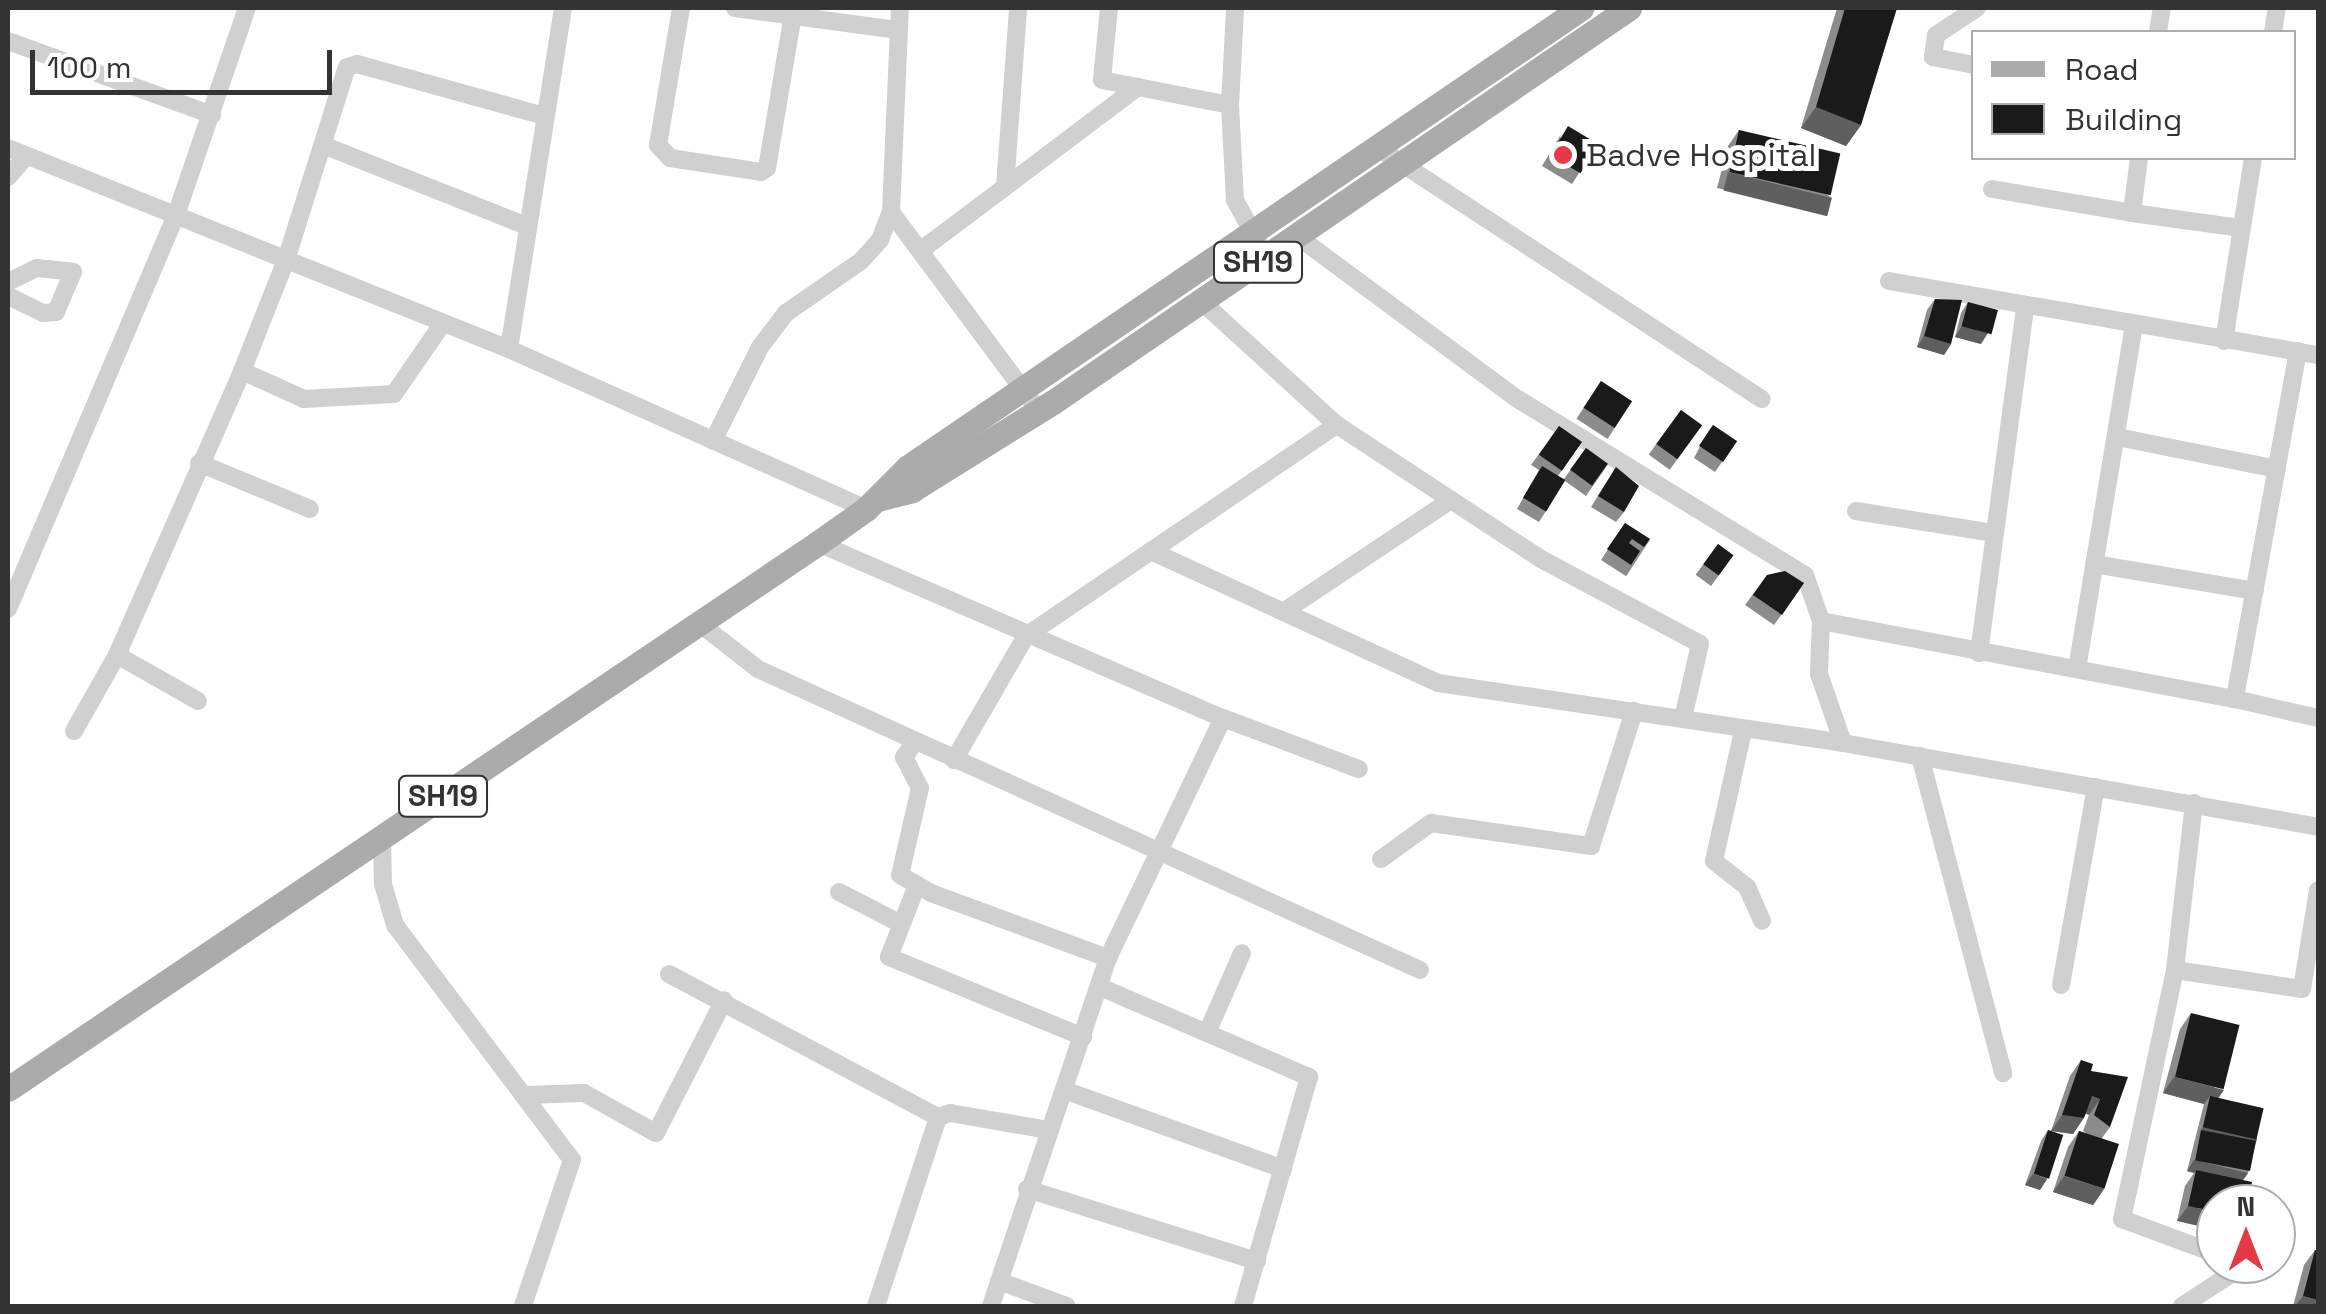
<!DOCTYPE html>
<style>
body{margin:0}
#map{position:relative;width:2326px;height:1314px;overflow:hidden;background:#fff;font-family:"Space Grotesk",sans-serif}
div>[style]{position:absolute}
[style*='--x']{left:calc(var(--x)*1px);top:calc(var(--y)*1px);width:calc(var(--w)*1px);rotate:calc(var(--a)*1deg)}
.street>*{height:18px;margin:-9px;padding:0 9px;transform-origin:9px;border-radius:9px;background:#d0d0d0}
.primary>*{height:25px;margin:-12.5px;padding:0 12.5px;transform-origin:12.5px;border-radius:12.5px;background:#ababab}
.wall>*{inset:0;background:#8c8c8c;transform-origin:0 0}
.shaded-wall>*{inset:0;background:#5f5f5f;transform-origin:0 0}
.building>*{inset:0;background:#1a1a1a;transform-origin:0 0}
.dots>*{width:28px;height:28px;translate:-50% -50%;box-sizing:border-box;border:5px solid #fff;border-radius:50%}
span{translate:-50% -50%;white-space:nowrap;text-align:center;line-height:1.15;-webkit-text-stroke:10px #fff;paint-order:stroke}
.shield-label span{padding:2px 8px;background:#fff;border:2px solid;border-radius:8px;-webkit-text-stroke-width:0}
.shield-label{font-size:30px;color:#333;font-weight:700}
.poi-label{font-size:32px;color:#333}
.left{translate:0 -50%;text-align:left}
.frame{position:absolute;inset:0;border:10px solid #333;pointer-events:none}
.legend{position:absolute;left:1971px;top:30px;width:325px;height:130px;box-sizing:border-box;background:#fff;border:2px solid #adadad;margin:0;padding:12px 18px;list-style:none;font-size:30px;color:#333}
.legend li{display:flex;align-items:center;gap:20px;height:50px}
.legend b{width:50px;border:2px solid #adadad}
.north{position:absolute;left:2196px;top:1184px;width:100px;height:100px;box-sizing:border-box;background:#fff;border:2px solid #adadad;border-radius:50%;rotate:0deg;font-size:28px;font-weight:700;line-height:40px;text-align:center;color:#333}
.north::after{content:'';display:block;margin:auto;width:35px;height:45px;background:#e63946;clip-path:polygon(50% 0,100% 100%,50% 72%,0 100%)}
.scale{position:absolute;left:30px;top:50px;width:302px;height:45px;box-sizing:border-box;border:5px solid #333;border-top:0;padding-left:12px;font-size:30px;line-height:35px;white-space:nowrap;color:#333;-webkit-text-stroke:8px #fff;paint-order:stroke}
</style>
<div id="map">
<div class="street">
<i style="--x:681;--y:8;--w:139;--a:99.5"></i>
<i style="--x:658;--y:145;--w:18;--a:47"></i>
<i style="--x:670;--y:158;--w:92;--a:8.7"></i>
<i style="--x:761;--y:172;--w:7;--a:-34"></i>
<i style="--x:767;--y:168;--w:155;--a:-80.4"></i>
<i style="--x:735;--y:8;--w:163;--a:7.7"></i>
<i style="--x:1109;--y:8;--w:72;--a:95.6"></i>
<i style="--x:1102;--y:80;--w:130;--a:11.1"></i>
<i style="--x:1230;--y:105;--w:95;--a:87"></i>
<i style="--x:1235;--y:200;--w:65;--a:61.5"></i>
<i style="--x:2158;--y:32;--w:24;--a:-81"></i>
<i style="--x:2273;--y:32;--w:24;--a:-81"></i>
<i style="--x:8;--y:41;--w:217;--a:19.9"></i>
<i style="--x:1974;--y:65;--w:42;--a:-169"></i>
<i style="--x:1933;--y:57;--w:22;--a:-82"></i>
<i style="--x:1936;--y:35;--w:49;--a:-33.4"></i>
<i style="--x:1230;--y:105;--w:97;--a:-87"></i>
<i style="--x:323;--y:145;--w:219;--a:21.7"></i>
<i style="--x:1375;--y:146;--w:462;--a:33.2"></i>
<i style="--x:8;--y:148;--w:540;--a:21.86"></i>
<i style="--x:509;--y:349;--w:391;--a:24.1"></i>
<i style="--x:2139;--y:158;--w:55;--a:97.3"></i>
<i style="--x:2132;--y:213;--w:111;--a:7.8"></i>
<i style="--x:8;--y:177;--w:28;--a:-49"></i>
<i style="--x:1005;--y:187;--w:179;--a:-85.8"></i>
<i style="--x:1992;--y:189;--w:142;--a:9.7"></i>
<i style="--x:891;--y:212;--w:248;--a:53.4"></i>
<i style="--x:1297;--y:236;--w:272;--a:36.5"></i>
<i style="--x:1516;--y:398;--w:339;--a:31.5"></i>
<i style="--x:1805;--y:575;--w:49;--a:70.8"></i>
<i style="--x:1821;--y:621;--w:53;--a:92.2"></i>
<i style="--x:1819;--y:674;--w:73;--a:70.8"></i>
<i style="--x:920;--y:251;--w:273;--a:-37"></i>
<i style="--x:1889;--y:281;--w:435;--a:9.8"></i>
<i style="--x:8;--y:282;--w:32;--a:-26"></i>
<i style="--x:37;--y:268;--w:36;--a:6"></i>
<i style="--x:73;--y:272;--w:43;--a:113"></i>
<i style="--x:56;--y:312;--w:13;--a:176"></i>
<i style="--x:43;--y:313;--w:39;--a:-154"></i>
<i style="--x:1201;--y:301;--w:184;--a:42.4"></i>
<i style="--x:1337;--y:425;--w:244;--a:33.3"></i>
<i style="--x:1541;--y:559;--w:180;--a:28.1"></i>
<i style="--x:1700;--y:644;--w:76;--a:102.9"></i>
<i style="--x:2224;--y:341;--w:185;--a:-81"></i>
<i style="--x:509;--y:349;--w:345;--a:-81"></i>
<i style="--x:2298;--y:351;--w:354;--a:100.3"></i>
<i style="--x:2235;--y:699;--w:85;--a:12.9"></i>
<i style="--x:242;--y:371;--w:68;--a:24.3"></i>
<i style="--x:304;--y:399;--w:90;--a:-3.2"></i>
<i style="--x:394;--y:394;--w:86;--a:-55.4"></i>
<i style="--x:2117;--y:437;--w:163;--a:11.3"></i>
<i style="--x:713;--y:441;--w:105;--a:-63.4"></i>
<i style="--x:760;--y:347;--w:43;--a:-52.6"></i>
<i style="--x:786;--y:313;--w:91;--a:-34.7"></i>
<i style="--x:861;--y:261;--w:28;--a:-48"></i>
<i style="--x:880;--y:240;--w:30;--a:-69"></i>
<i style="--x:891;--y:212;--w:204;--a:-87.5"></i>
<i style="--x:199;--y:463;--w:120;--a:22.5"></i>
<i style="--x:1856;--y:511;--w:140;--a:9.1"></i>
<i style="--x:818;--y:543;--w:441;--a:23.4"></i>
<i style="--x:1223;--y:718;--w:266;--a:115.6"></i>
<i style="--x:1108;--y:958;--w:367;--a:108.6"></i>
<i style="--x:1151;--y:551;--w:316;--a:24.7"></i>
<i style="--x:1438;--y:683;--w:409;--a:8.4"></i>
<i style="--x:1843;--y:743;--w:482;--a:10"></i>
<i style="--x:2094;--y:564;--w:163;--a:9.5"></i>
<i style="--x:8;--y:609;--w:428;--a:-66.9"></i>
<i style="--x:176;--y:215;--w:219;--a:-71.1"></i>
<i style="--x:1283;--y:612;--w:202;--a:-33.7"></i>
<i style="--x:1821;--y:621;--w:421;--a:10.7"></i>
<i style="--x:699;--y:623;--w:75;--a:37.9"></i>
<i style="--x:758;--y:669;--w:727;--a:24.45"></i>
<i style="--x:1979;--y:653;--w:348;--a:-82.4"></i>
<i style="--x:117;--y:655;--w:93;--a:29.6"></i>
<i style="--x:2077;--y:669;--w:349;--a:-80.6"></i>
<i style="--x:1223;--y:718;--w:145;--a:20.6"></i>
<i style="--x:74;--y:731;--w:87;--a:-60.5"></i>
<i style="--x:117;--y:655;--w:310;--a:-66.2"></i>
<i style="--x:242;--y:371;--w:119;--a:-68.4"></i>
<i style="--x:286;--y:260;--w:202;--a:-72.5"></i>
<i style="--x:347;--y:67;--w:10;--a:-17"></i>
<i style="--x:357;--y:64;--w:194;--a:15.5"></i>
<i style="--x:1743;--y:731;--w:133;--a:102.6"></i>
<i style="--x:1714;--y:861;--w:42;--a:38.2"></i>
<i style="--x:1747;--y:887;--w:37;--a:66"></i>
<i style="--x:915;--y:742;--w:19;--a:126"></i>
<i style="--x:904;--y:757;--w:35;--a:63"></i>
<i style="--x:920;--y:788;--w:89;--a:102.9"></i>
<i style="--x:900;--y:875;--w:36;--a:30"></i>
<i style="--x:931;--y:893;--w:189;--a:20.2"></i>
<i style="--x:1920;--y:756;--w:328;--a:75.3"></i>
<i style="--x:954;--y:760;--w:143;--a:-59.9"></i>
<i style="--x:1026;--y:636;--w:376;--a:-34.2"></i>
<i style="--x:2194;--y:803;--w:168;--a:96.5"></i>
<i style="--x:2175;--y:970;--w:128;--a:8.5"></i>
<i style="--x:2302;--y:989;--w:100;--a:-80.8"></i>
<i style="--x:382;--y:837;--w:47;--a:88.8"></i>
<i style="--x:383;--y:884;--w:43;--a:73.7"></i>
<i style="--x:395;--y:925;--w:294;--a:53"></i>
<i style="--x:572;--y:1160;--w:154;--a:108.6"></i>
<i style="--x:1381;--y:859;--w:62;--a:-35.8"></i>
<i style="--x:1431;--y:823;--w:162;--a:8.2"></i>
<i style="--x:1591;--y:846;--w:142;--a:-72.3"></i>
<i style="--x:917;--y:885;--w:77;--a:111.3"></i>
<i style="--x:889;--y:957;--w:210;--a:22.4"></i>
<i style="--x:839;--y:892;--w:65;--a:27.3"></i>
<i style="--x:2175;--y:970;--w:255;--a:102"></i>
<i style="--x:2122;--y:1219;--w:100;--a:20.4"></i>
<i style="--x:669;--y:974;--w:305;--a:28"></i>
<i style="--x:2061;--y:985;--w:201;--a:-80"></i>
<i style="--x:1100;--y:987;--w:228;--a:23.3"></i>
<i style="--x:1309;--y:1077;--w:238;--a:106.1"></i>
<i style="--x:1207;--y:1033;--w:87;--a:-66.4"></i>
<i style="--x:1064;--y:1090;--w:233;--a:19.8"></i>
<i style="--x:526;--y:1095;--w:58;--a:-2"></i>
<i style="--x:584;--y:1093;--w:82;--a:29.1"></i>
<i style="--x:656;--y:1133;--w:149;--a:-62.9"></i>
<i style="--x:1027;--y:1189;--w:241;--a:17.4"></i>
<i style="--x:999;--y:1281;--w:72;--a:20.2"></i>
<i style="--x:876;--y:1306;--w:199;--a:-71.8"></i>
<i style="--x:938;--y:1117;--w:13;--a:-18"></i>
<i style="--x:950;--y:1113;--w:99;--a:9.8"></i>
<i style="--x:2182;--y:1306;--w:55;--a:-33.1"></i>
<i style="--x:2228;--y:1276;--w:12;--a:-76"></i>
</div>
<div class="primary">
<i style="--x:877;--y:499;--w:36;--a:-14"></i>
<i style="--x:912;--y:490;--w:166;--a:-32"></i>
<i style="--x:1053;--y:402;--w:698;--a:-34.37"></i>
<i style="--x:8;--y:1089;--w:977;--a:-33.98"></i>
<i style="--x:818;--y:543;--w:59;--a:-35.3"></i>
<i style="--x:866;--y:509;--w:59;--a:-45"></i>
<i style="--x:908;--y:467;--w:815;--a:-34.29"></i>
</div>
<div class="wall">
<i style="clip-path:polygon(1837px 8px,1897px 8px,1861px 125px,1846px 146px,1801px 128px)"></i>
<i style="clip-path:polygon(1739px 130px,1832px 198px,1821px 214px,1717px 188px,1728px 146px)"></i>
<i style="clip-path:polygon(1560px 136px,1579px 173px,1572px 184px,1542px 166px)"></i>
<i style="clip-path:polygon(1935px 299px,1951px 344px,1944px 355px,1917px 347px,1927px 310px)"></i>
<i style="clip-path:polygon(1968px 302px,1981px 344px,1955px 337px,1961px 313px)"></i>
<i style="left:1601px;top:381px;width:37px;height:45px;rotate:33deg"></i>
<i style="left:1681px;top:410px;width:26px;height:55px;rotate:36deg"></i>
<i style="clip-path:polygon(1713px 425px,1737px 441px,1715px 472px,1694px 458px,1706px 435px)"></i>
<i style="clip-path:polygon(1559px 426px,1582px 442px,1558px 476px,1564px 479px,1586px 448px,1608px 464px,1586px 496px,1565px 481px,1539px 522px,1517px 509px,1539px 470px,1531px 465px)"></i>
<i style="clip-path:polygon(1616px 467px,1624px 512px,1616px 522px,1591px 507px)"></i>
<i style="left:1625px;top:523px;width:30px;height:44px;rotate:33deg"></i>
<i style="left:1718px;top:544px;width:19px;height:38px;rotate:36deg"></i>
<i style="clip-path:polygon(1767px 575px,1804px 583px,1774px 625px,1745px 605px)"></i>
<i style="clip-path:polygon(2191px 1013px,2218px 1098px,2257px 1139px,2248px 1173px,2243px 1180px,2177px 1221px,2185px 1186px,2194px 1173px,2187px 1171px,2204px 1104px,2163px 1093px,2180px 1029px)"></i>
<i style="clip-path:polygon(2081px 1060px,2091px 1071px,2110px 1127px,2102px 1138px,2104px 1189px,2093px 1205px,2053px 1192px,2068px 1147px,2079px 1131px,2086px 1133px,2083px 1131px,2089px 1115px,2086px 1113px,2073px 1134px,2052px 1131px,2047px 1179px,2040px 1190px,2025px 1185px,2041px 1141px,2048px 1130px,2051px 1131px,2070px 1076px)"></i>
<i style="clip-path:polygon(2315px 1250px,2318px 1306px,2293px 1306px,2304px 1265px)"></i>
</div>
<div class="shaded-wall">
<i style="clip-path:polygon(1816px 107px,1861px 125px,1846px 146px,1801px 128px)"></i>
<i style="left:1728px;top:172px;width:107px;height:19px;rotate:14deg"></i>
<i style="clip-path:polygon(1962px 326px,1988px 333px,1981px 344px,1955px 337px)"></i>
<i style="clip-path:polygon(1924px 336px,1951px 344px,1944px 355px,1917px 347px)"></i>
<i style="clip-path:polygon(2174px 1077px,2224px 1090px,2213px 1106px,2210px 1096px,2204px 1104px,2163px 1093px)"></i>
<i style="clip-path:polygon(2092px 1096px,2100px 1099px,2089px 1115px,2081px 1112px)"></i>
<i style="clip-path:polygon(2062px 1115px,2084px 1118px,2073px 1134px,2051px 1131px)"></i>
<i style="clip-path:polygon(2203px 1127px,2257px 1139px,2250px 1150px,2201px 1130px,2195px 1138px)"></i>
<i style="clip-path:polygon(2194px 1160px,2248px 1173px,2241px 1183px,2196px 1170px,2194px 1173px,2187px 1171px)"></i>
<i style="clip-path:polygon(2033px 1174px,2047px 1179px,2040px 1190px,2025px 1185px)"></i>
<i style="clip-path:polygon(2064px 1176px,2104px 1189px,2093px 1205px,2053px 1192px)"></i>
<i style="clip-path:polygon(2188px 1206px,2216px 1212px,2216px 1230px,2177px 1221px)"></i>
<i style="clip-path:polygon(2303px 1296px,2318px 1300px,2318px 1306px,2295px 1306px)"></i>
</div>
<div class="building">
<i style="clip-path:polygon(1845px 8px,1897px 8px,1861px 125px,1816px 107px)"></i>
<i style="left:1568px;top:126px;width:35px;height:34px;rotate:31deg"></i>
<i style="left:1739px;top:130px;width:104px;height:43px;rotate:13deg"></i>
<i style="clip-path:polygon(1935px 299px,1962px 300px,1951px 344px,1924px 336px)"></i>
<i style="left:1968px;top:302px;width:31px;height:25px;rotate:15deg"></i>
<i style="left:1601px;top:381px;width:37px;height:32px;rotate:33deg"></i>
<i style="left:1681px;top:410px;width:26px;height:42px;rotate:36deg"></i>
<i style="left:1713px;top:425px;width:29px;height:25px;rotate:34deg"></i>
<i style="left:1559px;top:426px;width:28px;height:35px;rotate:35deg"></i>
<i style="left:1586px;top:448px;width:27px;height:27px;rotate:36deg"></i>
<i style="left:1542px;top:466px;width:27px;height:37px;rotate:31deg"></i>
<i style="clip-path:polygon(1616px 467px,1639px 486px,1624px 512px,1598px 496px)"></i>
<i style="clip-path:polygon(1625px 523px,1650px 539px,1644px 547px,1632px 539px,1629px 543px,1640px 551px,1631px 565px,1607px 549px)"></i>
<i style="left:1718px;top:544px;width:19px;height:25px;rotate:36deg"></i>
<i style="clip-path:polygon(1785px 571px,1804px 583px,1782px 615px,1753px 595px,1767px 575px)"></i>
<i style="left:2191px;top:1013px;width:50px;height:66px;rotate:14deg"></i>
<i style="clip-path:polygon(2081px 1060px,2093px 1064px,2091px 1071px,2128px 1077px,2110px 1127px,2094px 1115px,2100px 1099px,2092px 1096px,2084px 1118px,2062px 1115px)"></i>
<i style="left:2210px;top:1096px;width:55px;height:32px;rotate:13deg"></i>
<i style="left:2048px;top:1130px;width:16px;height:46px;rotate:18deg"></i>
<i style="left:2201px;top:1130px;width:56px;height:31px;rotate:11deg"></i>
<i style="left:2079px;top:1131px;width:42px;height:47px;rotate:18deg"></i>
<i style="clip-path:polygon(2196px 1170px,2252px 1182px,2247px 1204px,2216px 1204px,2216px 1212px,2188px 1206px)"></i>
<i style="clip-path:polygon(2315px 1250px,2318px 1250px,2318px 1300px,2303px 1296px)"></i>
</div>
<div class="dots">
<i style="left:1563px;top:155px;background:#e63946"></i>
</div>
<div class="shield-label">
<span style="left:1258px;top:262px">SH19</span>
<span style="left:443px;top:796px">SH19</span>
</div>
<div class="poi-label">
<span class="left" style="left:1586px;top:155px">Badve Hospital</span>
</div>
<div class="frame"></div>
<ul class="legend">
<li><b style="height:12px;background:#ababab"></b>Road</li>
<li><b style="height:28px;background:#1a1a1a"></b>Building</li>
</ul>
<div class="north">N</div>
<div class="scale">100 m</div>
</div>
